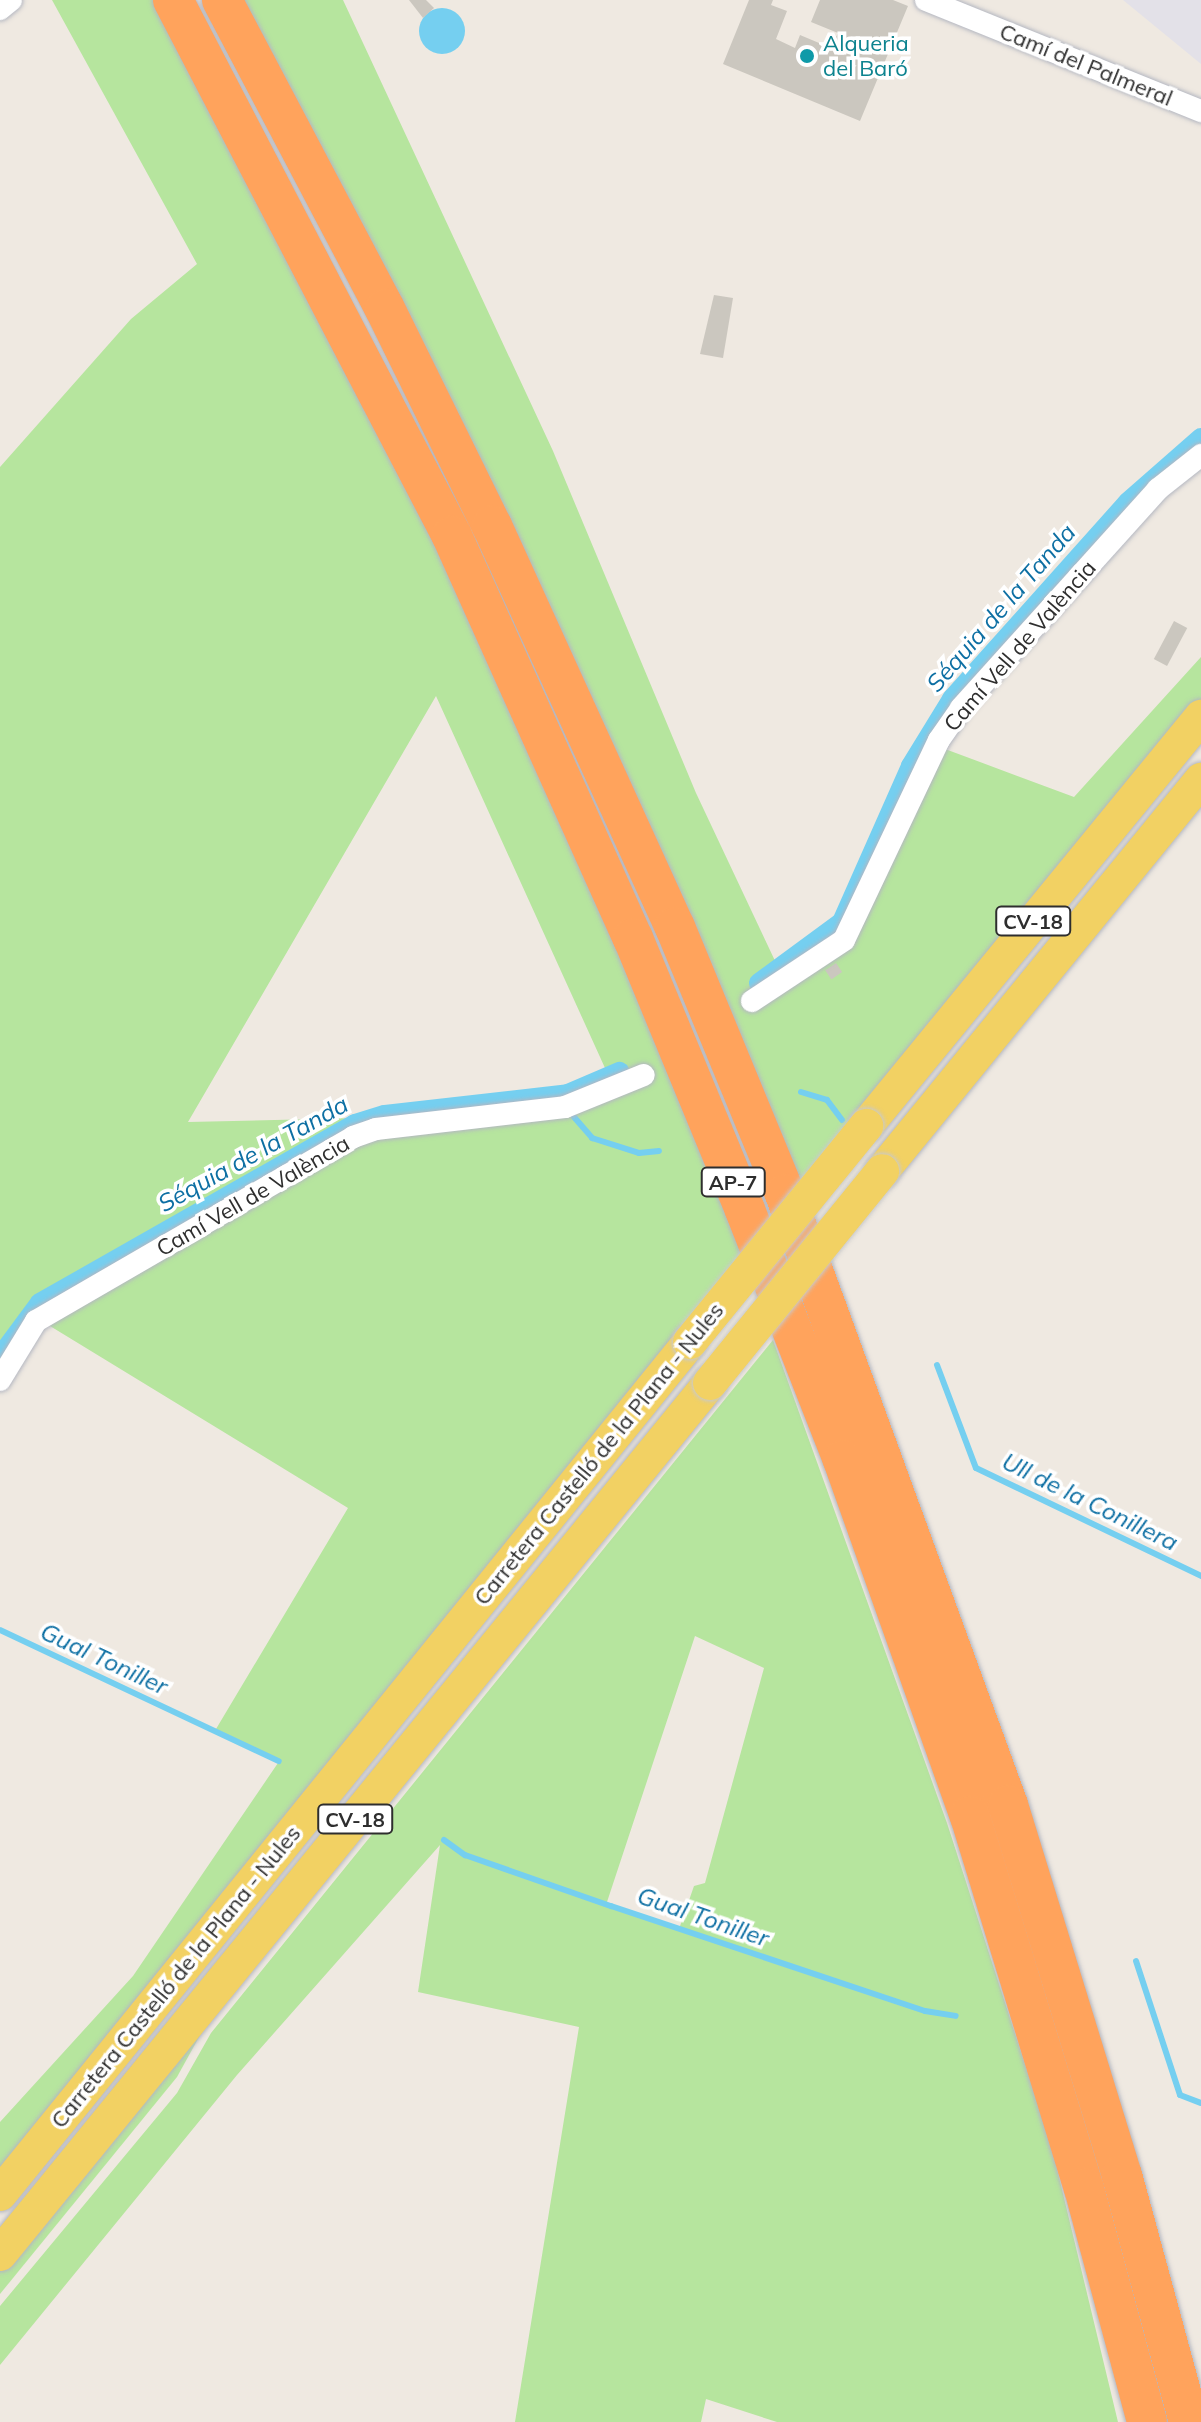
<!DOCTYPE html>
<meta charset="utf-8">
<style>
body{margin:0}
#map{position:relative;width:1201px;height:2422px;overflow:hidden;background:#efe9e1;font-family:Mulish,sans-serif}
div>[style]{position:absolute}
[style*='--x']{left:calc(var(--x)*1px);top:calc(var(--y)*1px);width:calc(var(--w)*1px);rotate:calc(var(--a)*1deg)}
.industrial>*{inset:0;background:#e3e1e8}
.green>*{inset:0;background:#b6e59e}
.water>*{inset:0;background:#75cff0}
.round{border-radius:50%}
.stream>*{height:6px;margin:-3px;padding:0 3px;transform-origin:3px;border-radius:3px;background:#75cff0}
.canal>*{height:20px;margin:-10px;padding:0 10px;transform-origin:10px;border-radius:10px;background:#75cff0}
.building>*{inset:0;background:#cbc7bf;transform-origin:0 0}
.roads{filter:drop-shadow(0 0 2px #b4b7c1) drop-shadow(0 0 2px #b4b7c1)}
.street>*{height:22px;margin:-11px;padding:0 11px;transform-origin:11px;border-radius:11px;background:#fff}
.primary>*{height:34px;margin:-17px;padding:0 17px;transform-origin:17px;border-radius:17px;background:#f2d163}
.highway>*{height:40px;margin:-20px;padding:0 20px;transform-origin:20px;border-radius:20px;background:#ffa35c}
.bridges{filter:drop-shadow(0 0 2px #c9c9c9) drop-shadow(0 0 2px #c9c9c9)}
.primary-bridge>*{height:34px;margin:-17px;padding:0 17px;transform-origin:17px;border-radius:17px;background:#f2d163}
.dots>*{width:22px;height:22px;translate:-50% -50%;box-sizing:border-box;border:4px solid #fff;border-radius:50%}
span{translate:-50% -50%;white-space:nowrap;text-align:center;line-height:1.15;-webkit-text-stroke:7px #fff;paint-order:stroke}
.shield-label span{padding:2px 6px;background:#fff;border:2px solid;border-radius:6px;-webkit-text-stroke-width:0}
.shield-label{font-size:20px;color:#2e2e2e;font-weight:700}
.culture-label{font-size:22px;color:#0d838f}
.left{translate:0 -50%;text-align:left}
.street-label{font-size:22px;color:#2e2e2e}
.water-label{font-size:24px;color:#0d6fa3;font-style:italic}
</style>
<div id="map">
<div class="industrial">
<i style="clip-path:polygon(1123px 0,1201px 0,1201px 64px)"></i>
</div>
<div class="green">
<i style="clip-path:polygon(evenodd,52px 0,162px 0,413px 487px,751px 1251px,0 2175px,0 2122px,133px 1976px,280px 1760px,216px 1729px,348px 1508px,50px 1326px,36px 1322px,0 1379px,0 467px,131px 319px,197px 264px,52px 0,436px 696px,615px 1090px,377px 1130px,358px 1118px,188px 1122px,436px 696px)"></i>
<i style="clip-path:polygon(234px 0,343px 0,553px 451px,696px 793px,785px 982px,845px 941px,937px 746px,1074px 797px,1201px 657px,1201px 702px,795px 1197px)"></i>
<i style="clip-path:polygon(evenodd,773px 1340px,947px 1823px,1052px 2148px,1118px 2422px,777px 2422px,706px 2399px,701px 2422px,515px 2422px,579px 2027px,418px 1992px,440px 1845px,237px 2075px,0 2365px,0 2306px,177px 2093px,211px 2033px,773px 1340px,695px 1636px,764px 1668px,705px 1883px,694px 1886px,679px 1929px,606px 1905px,695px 1636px)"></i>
<i style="clip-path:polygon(204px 2028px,177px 2077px,0 2294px,0 2268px)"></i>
</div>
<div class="water">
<i class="round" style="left:419px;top:8px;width:46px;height:46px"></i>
</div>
<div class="stream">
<i style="--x:801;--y:1092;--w:27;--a:17"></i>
<i style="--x:827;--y:1100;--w:25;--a:53"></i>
<i style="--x:574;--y:1117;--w:28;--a:49"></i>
<i style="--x:592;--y:1138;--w:49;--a:17.7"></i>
<i style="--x:639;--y:1153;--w:20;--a:-6"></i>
<i style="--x:937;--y:1365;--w:110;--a:69.3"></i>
<i style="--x:976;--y:1468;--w:250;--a:25.6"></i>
<i style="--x:0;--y:1630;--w:308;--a:25.2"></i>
<i style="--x:444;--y:1840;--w:26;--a:36"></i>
<i style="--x:465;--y:1855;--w:155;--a:19.3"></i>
<i style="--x:611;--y:1906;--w:331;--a:18.5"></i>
<i style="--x:925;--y:2011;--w:31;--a:9"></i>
<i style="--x:1136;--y:1961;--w:141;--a:71.8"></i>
<i style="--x:1180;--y:2095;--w:22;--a:21"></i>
</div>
<div class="canal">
<i style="--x:759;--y:983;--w:103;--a:-36.3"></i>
<i style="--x:842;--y:922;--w:171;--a:-66.1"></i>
<i style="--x:911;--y:766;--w:79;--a:-58.5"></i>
<i style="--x:952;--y:699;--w:264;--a:-48.2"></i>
<i style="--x:1128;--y:502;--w:97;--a:-41.2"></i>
<i style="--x:0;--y:1357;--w:67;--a:-53.5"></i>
<i style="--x:40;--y:1303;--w:362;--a:-29.6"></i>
<i style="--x:355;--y:1124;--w:31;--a:-17"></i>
<i style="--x:385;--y:1115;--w:184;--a:-6.5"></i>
<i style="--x:568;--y:1094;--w:56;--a:-23.3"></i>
</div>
<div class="building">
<i style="clip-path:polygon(409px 0,426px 0,434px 8px,423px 18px)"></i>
<i style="clip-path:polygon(749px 0,773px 0,771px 5px,787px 11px,776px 39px,795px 48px,800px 35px,831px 48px,838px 33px,811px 22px,820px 0,893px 0,908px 6px,860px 121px,723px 64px)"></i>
<i style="clip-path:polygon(714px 295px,733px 298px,723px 358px,700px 354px)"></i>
<i style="left:1174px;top:621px;width:15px;height:43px;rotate:28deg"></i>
<i style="left:836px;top:963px;width:11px;height:13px;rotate:56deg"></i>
</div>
<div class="roads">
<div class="street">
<i style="--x:926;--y:0;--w:297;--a:22"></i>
<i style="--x:0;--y:9;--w:14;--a:-39"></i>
<i style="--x:752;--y:1001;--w:110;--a:-33.5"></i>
<i style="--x:844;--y:940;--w:221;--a:-64.6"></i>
<i style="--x:939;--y:740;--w:39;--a:-55"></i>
<i style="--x:961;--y:708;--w:295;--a:-48"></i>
<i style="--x:1158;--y:489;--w:55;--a:-38.3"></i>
<i style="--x:0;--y:1380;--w:69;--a:-58.6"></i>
<i style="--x:36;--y:1321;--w:367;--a:-30.1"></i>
<i style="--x:353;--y:1137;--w:24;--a:-19"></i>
<i style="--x:376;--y:1129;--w:190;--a:-6.6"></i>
<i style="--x:565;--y:1107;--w:85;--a:-22.1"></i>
</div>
<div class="primary">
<i style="--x:866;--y:1126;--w:529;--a:-50.68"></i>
<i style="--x:882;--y:1171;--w:505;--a:-50.79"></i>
<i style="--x:0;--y:2194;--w:1096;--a:-51"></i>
<i style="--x:0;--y:2254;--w:1124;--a:-50.81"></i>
</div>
<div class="highway">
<i style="--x:173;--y:0;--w:604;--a:62.5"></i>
<i style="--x:452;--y:536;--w:441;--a:65.8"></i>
<i style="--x:633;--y:938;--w:294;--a:67.6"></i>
<i style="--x:745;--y:1210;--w:269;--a:68.6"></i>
<i style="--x:843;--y:1460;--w:378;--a:70.4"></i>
<i style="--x:970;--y:1816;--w:389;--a:73"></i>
<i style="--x:1084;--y:2188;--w:242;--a:74.9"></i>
<i style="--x:222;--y:0;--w:349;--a:62.2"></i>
<i style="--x:385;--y:309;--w:242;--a:63.8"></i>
<i style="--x:492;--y:526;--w:441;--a:65.5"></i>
<i style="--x:675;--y:927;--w:289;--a:67.6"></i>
<i style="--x:785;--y:1194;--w:650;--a:69.95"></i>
<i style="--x:1008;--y:1805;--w:387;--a:72.9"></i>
<i style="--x:1122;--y:2175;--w:256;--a:74.8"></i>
</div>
</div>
<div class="bridges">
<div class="primary-bridge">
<i style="--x:690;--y:1342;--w:279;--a:-50.8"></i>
<i style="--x:710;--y:1383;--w:273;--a:-50.9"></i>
</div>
</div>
<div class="dots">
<i style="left:807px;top:56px;background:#0f9aa8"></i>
</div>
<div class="shield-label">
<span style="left:1033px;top:921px">CV-18</span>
<span style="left:733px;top:1182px">AP-7</span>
<span style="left:355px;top:1819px">CV-18</span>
</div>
<div class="culture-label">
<span class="left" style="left:823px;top:56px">Alqueria<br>del Baró</span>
</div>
<div class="street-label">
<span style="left:1086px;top:65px;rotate:22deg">Camí del Palmeral</span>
<span style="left:1020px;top:646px;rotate:-49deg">Camí Vell de València</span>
<span style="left:253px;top:1196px;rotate:-30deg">Camí Vell de València</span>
<span style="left:599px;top:1454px;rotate:-51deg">Carretera Castelló de la Plana - Nules</span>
<span style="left:176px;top:1977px;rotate:-51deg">Carretera Castelló de la Plana - Nules</span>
</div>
<div class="water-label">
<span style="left:1001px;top:608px;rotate:-49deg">Séquia de la Tanda</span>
<span style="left:253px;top:1154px;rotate:-29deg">Séquia de la Tanda</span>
<span style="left:1090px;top:1502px;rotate:26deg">Ull de la Conillera</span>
<span style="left:104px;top:1659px;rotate:25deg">Gual Toniller</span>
<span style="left:703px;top:1917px;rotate:19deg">Gual Toniller</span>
</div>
</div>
